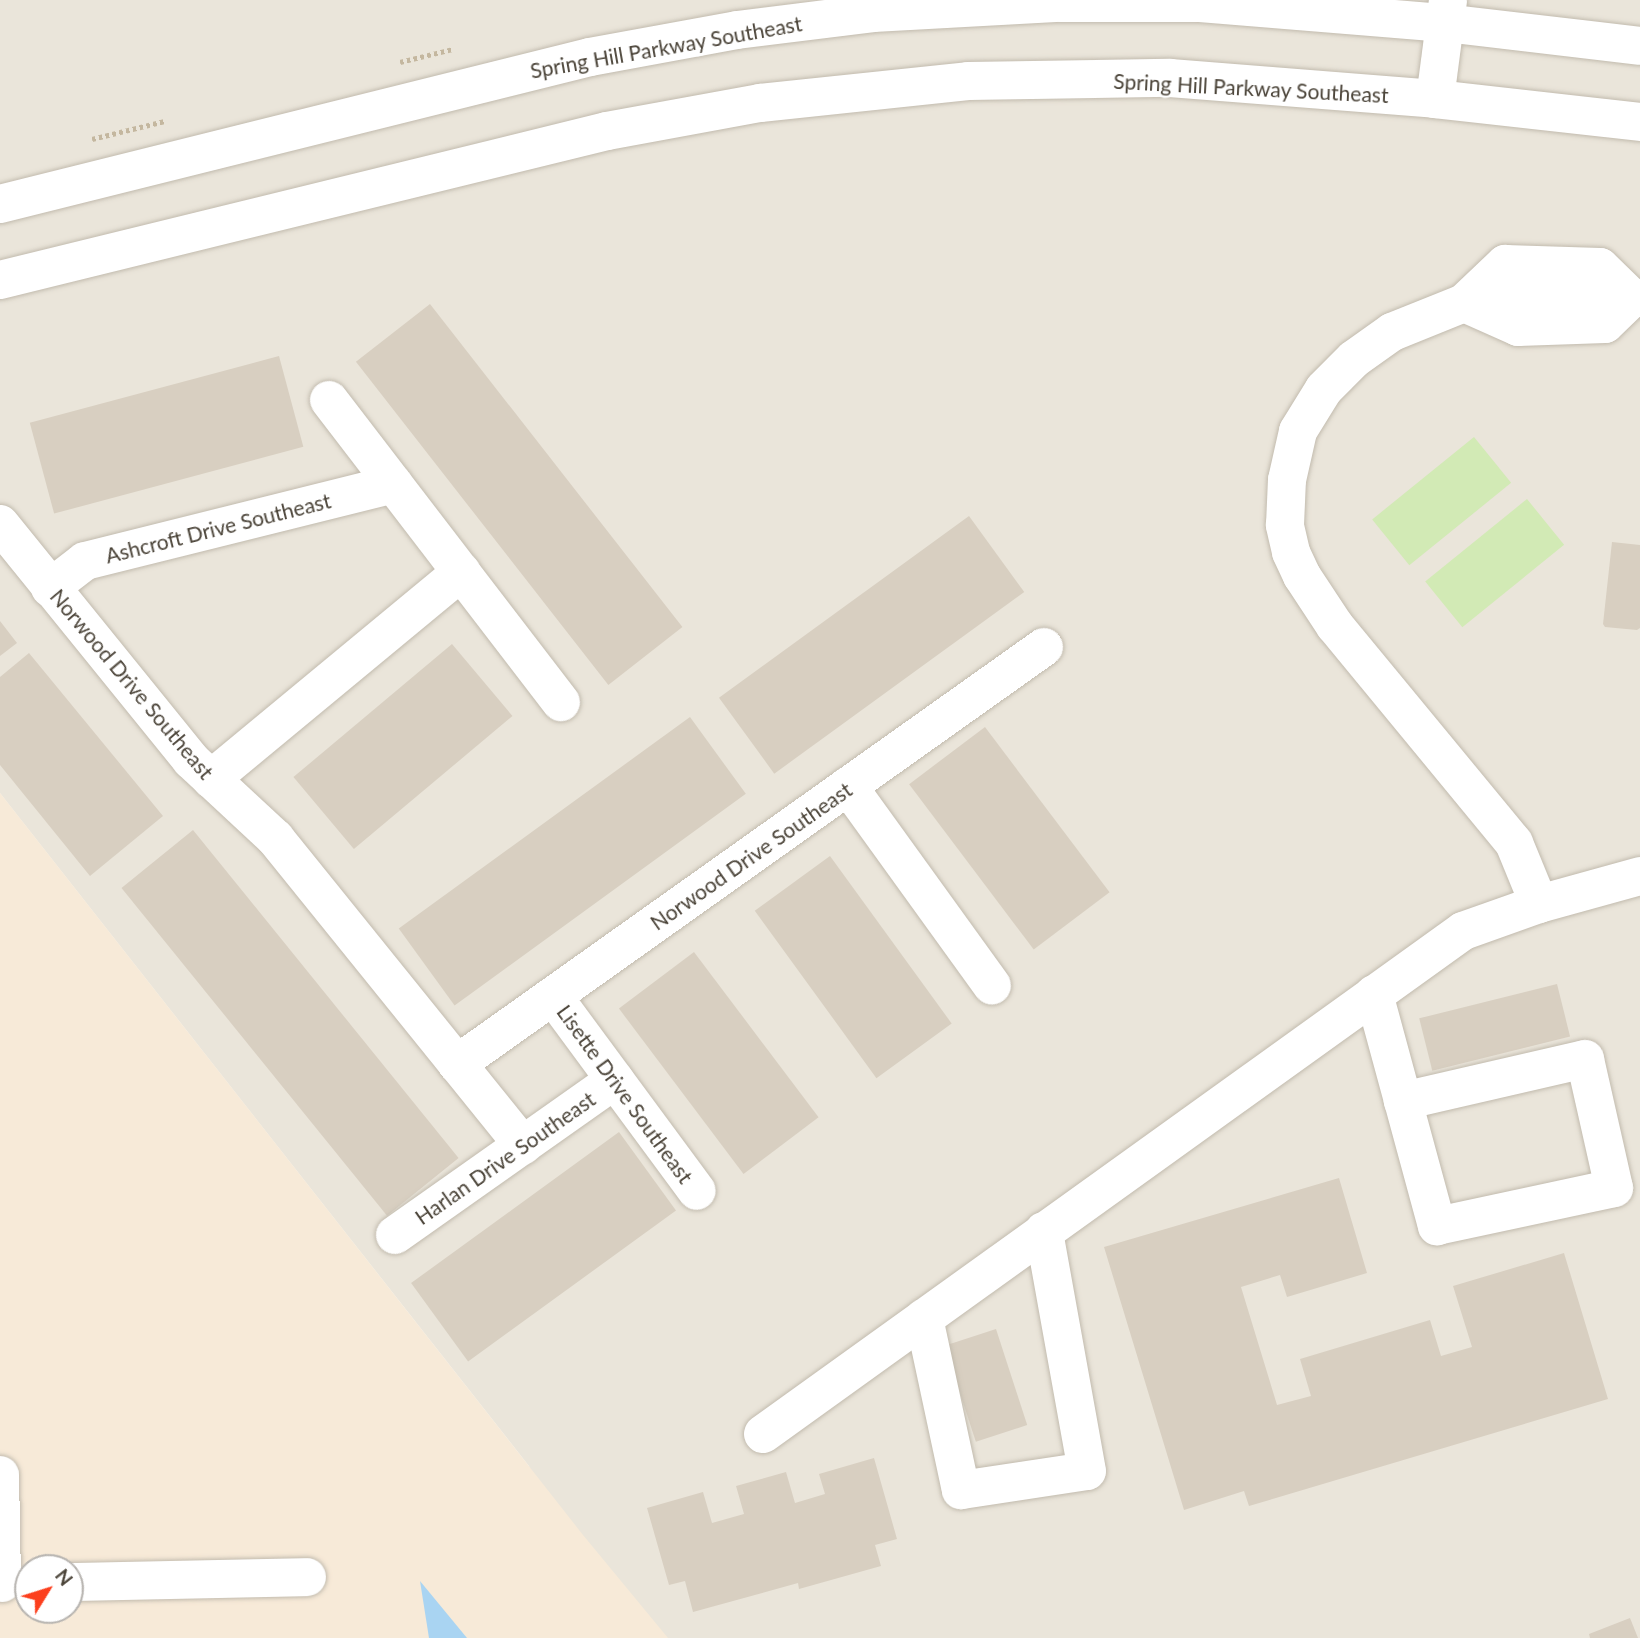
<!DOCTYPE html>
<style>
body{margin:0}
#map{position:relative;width:1640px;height:1638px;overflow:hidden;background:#f6f3ec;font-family:Lato,sans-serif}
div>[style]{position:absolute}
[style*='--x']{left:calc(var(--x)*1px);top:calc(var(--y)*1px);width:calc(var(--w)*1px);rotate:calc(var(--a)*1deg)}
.residential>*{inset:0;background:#eae5da}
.commercial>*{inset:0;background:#f7ead8}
.green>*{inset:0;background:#d2eab5;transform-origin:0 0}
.water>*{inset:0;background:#a9d4f2}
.building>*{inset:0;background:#d8cfc1;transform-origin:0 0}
.path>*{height:4.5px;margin-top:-2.25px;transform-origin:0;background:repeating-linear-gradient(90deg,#c4b79f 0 3.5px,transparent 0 7px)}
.roads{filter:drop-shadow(0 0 2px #c2bbae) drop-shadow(0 0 2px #c2bbae)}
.minor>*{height:38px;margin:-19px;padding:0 19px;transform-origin:19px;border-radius:19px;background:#fff}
span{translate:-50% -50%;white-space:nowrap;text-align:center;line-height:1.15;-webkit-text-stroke:5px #fff;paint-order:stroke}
.street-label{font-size:21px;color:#4b4439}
.north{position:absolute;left:14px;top:1554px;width:70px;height:70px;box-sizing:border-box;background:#fff;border:2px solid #b7b4b0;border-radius:50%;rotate:52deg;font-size:19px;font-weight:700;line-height:28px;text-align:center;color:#4b4439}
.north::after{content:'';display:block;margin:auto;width:24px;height:32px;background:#fc3f1d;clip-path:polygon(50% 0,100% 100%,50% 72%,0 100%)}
</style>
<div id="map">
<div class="residential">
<i style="clip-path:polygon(0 0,1640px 0,1640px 1638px,551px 1638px,529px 1466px,0 793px)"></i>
</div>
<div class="commercial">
<i style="clip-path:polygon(evenodd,0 793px,583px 1535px,668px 1638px,0 1638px,0 793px,28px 1568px,70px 1568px,70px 1610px,28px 1610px,28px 1568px)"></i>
</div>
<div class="green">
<i style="left:1474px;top:437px;width:59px;height:131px;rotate:51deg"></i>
<i style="left:1527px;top:499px;width:59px;height:131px;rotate:51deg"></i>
</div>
<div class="water">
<i style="clip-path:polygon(420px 1581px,467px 1638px,429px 1638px)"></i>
</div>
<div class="building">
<i style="left:430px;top:304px;width:410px;height:94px;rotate:52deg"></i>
<i style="left:279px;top:356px;width:94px;height:258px;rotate:75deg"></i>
<i style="left:969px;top:516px;width:94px;height:309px;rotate:54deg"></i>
<i style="clip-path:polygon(1612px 542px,1640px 545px,1640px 628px,1637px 630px,1605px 627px,1603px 624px)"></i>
<i style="clip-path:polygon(0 621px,17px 643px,0 656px)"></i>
<i style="left:452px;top:644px;width:94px;height:207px;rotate:50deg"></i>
<i style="clip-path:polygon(29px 653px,163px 816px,90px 876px,0 765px,0 677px)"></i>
<i style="left:690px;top:717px;width:95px;height:360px;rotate:54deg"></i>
<i style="left:985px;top:727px;width:207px;height:95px;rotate:53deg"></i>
<i style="left:193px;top:830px;width:422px;height:92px;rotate:51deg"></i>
<i style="left:830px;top:856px;width:207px;height:93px;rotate:54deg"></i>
<i style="left:694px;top:952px;width:207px;height:94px;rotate:53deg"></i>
<i style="left:1557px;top:984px;width:54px;height:142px;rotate:76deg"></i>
<i style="left:619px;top:1132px;width:97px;height:257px;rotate:54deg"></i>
<i style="clip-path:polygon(1339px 1178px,1367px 1273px,1287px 1297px,1280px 1275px,1241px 1287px,1277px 1405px,1311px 1396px,1300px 1359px,1430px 1320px,1441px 1356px,1472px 1347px,1453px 1286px,1564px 1253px,1608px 1399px,1249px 1506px,1244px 1491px,1184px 1510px,1104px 1247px)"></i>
<i style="left:996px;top:1329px;width:101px;height:54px;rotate:72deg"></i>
<i style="clip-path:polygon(874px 1458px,897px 1539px,875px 1545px,881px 1566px,799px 1589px,798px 1583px,693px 1612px,685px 1581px,669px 1585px,647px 1508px,703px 1492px,712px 1523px,744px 1514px,736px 1486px,786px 1472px,795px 1503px,825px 1494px,819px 1474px)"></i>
<i style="clip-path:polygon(1630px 1618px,1638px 1638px,1590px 1638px,1589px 1634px)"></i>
</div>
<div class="path">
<i style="--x:400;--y:62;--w:55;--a:-13.8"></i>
<i style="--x:92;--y:139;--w:75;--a:-13.9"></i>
</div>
<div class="roads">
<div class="minor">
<i style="--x:1435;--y:99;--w:100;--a:-82.5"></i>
<i style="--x:0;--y:204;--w:608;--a:-13.99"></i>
<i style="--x:590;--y:57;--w:149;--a:-10.4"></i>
<i style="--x:737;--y:30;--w:137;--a:-7.1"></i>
<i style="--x:873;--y:13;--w:187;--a:-3.1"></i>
<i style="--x:1060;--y:3;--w:140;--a:0"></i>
<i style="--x:1200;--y:3;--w:246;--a:4.7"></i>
<i style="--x:1445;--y:23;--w:196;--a:6.7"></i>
<i style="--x:0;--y:280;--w:625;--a:-13.79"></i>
<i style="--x:607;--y:131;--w:156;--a:-10.4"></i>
<i style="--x:760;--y:103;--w:209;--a:-6"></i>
<i style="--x:968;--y:81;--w:202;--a:-0.9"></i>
<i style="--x:1170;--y:78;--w:266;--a:4.5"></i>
<i style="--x:1435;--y:99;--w:206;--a:6.4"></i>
<i style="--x:1464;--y:303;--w:57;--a:-43.6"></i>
<i style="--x:1505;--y:264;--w:95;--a:1.8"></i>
<i style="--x:1600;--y:267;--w:45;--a:44.1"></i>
<i style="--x:1464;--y:303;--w:59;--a:24"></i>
<i style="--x:1518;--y:327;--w:87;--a:-2"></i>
<i style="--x:1605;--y:324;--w:37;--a:-44"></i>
<i style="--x:329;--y:400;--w:381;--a:52.5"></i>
<i style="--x:0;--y:524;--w:304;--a:51"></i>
<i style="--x:191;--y:760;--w:115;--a:42.9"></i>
<i style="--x:275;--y:838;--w:395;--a:51.1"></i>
<i style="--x:50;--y:588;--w:44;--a:-37.6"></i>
<i style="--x:85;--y:561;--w:318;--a:-14"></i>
<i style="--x:211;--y:779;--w:325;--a:-39.6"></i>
<i style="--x:848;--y:786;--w:246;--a:54.2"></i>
<i style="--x:1539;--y:904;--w:66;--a:-112.3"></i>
<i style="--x:1514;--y:843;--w:281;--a:-129.5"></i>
<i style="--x:1335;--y:626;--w:60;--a:-123.4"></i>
<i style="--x:1302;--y:576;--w:26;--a:-115"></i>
<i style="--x:1291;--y:552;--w:28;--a:-103"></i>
<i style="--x:1285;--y:525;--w:45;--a:-87.5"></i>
<i style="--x:1287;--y:480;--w:50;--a:-77.3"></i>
<i style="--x:1298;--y:431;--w:49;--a:-58.2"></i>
<i style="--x:1324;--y:389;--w:42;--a:-45"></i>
<i style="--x:1354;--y:359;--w:47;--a:-35.4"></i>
<i style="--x:1392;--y:332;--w:78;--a:-21.9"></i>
<i style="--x:1464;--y:303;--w:54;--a:-7.4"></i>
<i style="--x:1518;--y:296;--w:122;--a:0.9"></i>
<i style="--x:1374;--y:994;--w:111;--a:74.8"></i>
<i style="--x:1403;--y:1101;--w:130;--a:74.8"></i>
<i style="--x:1437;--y:1226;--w:181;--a:-12.1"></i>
<i style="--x:1614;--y:1188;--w:132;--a:-102.7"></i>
<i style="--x:1585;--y:1059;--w:187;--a:167"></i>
<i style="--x:553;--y:996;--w:242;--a:53.6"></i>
<i style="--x:457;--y:1064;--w:720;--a:-35.39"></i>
<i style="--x:395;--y:1235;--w:269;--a:-35.2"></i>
<i style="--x:924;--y:1318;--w:176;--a:77.9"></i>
<i style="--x:961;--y:1490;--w:127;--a:-8.6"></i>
<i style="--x:1087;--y:1471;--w:244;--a:-100.2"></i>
<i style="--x:763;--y:1434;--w:862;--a:-35.7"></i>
<i style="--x:1463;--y:931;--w:81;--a:-19.6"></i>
<i style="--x:1539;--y:904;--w:105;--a:-15.5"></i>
<i style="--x:0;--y:1475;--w:108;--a:88.9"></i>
<i style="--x:70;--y:1582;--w:237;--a:-1.2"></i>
</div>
</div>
<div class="street-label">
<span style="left:666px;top:47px;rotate:-10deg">Spring Hill Parkway Southeast</span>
<span style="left:1251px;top:88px;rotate:3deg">Spring Hill Parkway Southeast</span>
<span style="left:218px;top:528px;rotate:-14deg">Ashcroft Drive Southeast</span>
<span style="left:132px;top:684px;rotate:50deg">Norwood Drive Southeast</span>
<span style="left:751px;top:856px;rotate:-35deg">Norwood Drive Southeast</span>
<span style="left:625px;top:1094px;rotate:54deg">Lisette Drive Southeast</span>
<span style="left:505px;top:1158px;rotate:-35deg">Harlan Drive Southeast</span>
</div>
<div class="north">N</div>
</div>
